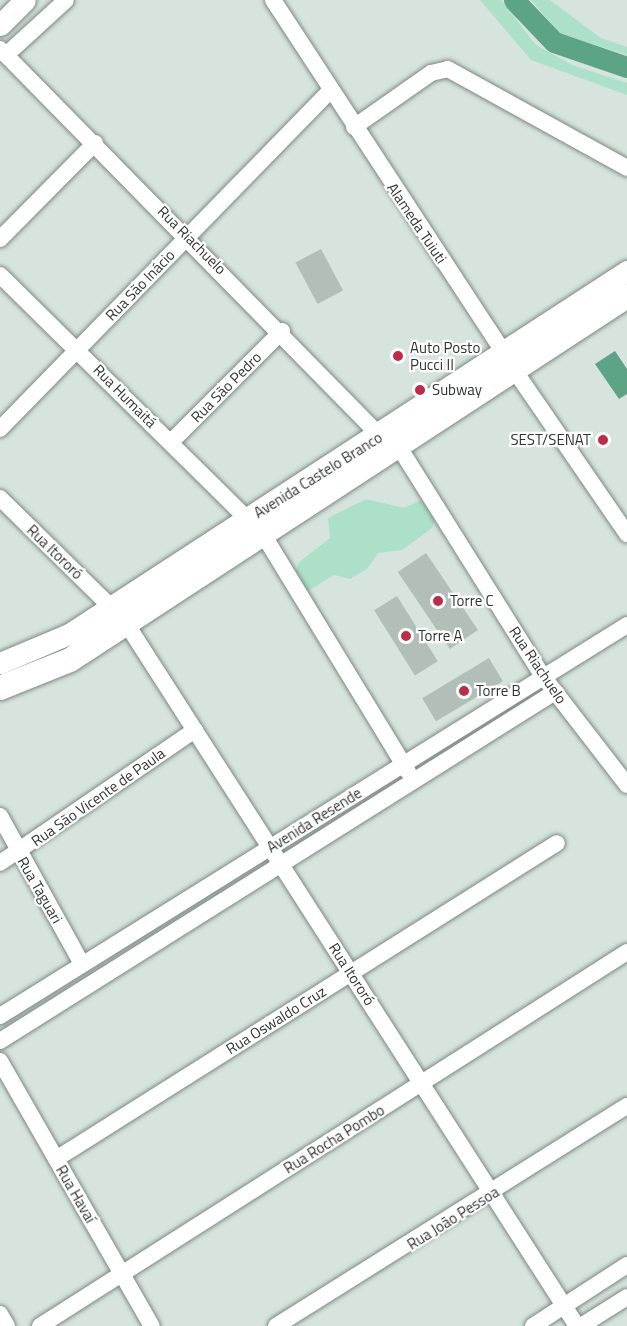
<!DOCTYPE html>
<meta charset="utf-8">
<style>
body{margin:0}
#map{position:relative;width:627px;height:1326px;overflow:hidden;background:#d7e4de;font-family:"Titillium Web",sans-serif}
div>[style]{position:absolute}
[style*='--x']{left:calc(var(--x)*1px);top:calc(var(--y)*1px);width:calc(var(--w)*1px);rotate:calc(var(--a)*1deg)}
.green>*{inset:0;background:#ace0c9}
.water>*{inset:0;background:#5da386}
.river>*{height:21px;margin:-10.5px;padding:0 10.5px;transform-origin:10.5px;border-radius:10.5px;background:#5da386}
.building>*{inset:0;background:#b2bfb9;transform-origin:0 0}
.roads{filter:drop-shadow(0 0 2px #7d8983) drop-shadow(0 0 2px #7d8983)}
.minor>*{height:16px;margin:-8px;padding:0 8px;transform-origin:8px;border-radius:8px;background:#fff}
.major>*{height:21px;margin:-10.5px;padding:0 10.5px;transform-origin:10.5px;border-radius:10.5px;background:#fff}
.highway>*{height:24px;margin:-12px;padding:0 12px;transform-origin:12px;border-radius:12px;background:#fff}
.dots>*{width:16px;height:16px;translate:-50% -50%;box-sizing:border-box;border:3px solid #fff;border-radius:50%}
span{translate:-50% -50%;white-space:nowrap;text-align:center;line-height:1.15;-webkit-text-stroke:4.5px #fff;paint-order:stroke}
.street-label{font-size:15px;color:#303532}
.poi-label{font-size:15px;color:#303532}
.left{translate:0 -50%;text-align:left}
.right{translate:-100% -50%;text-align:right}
</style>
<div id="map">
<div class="green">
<i style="clip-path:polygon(480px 0,501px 0,536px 45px,572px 65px,627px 83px,627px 95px,531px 60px)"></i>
<i style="clip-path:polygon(531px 0,550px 0,601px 38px,627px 47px,627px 55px,560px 34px)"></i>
<i style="clip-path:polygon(366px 499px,404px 508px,421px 500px,435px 518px,432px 528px,402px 550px,378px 553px,367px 569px,350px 579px,334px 575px,308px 591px,299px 587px,294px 576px,299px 562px,330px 538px,328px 518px)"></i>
</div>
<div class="water">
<i style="clip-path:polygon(615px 351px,627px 369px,627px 394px,619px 399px,595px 364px)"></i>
</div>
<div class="river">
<i style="--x:514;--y:0;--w:58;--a:46.4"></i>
<i style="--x:554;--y:42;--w:77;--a:18.9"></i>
</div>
<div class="building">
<i style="left:321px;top:249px;width:47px;height:29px;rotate:62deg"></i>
<i style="left:426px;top:553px;width:93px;height:34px;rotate:56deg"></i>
<i style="left:397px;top:596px;width:77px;height:27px;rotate:58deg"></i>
<i style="left:489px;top:658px;width:27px;height:78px;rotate:59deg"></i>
</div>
<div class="roads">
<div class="minor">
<i style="--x:273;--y:0;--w:423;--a:56.8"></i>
<i style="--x:0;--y:49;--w:542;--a:45.52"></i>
<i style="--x:6;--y:55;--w:81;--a:-42.5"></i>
<i style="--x:354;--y:127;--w:94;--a:-35"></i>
<i style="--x:431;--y:73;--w:17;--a:-13"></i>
<i style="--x:448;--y:69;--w:205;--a:28.9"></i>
<i style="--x:0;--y:239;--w:135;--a:-45.3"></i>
<i style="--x:0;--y:275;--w:347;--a:44.6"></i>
<i style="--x:515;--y:371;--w:198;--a:55.5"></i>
<i style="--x:0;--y:429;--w:474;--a:-45.7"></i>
<i style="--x:171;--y:442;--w:157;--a:-45"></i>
<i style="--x:399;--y:447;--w:269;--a:57.9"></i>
<i style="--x:542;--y:675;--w:139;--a:52.3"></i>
<i style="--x:0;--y:498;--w:154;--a:44.5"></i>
<i style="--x:258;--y:526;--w:288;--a:58.6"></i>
<i style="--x:126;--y:623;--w:835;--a:57.32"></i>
<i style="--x:0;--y:816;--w:169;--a:61"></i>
<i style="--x:0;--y:863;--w:236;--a:-34.3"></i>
<i style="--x:0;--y:1016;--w:739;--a:-31.95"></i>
<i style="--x:0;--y:1041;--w:656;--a:-32.16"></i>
<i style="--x:0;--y:1061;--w:305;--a:60.2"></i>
<i style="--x:56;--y:1159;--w:592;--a:-32.24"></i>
<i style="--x:0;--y:1314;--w:14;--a:60"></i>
<i style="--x:40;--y:1326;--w:696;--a:-32.5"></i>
<i style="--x:276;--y:1326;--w:414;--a:-32.1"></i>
<i style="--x:533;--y:1326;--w:112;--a:-33"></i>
<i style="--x:581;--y:1326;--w:54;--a:-32.2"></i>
</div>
<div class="major">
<i style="--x:0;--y:25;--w:35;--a:-45"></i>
<i style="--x:0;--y:663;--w:75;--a:-22.8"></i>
<i style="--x:69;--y:634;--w:666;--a:-33.05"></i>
</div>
<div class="highway">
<i style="--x:0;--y:688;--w:75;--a:-21.8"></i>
<i style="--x:70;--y:660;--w:665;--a:-33.16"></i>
</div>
</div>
<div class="dots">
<i style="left:398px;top:356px;background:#bd2c48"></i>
<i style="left:420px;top:390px;background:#bd2c48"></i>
<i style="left:603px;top:440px;background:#bd2c48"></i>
<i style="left:438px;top:601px;background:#bd2c48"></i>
<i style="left:406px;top:636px;background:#bd2c48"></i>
<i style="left:464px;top:691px;background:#bd2c48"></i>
</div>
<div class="street-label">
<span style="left:417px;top:223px;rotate:56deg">Alameda Tuiuti</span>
<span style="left:192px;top:240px;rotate:45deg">Rua Riachuelo</span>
<span style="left:140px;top:285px;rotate:-46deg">Rua São Inácio</span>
<span style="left:226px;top:387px;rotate:-45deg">Rua São Pedro</span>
<span style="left:125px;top:396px;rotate:45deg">Rua Humaitá</span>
<span style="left:318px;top:475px;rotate:-32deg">Avenida Castelo Branco</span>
<span style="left:55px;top:552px;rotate:44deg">Rua Itororó</span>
<span style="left:538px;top:665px;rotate:56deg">Rua Riachuelo</span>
<span style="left:98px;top:797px;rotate:-35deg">Rua São Vicente de Paula</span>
<span style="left:314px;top:820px;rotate:-32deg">Avenida Resende</span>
<span style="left:40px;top:890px;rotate:60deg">Rua Taguari</span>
<span style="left:352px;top:974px;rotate:57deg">Rua Itororó</span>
<span style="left:276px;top:1020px;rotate:-32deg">Rua Oswaldo Cruz</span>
<span style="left:334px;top:1139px;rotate:-32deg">Rua Rocha Pombo</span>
<span style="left:76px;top:1194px;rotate:60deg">Rua Havaí</span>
<span style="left:453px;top:1218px;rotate:-32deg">Rua João Pessoa</span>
</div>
<div class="poi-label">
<span class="left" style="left:410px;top:356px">Auto Posto<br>Pucci II</span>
<span class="left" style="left:432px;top:390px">Subway</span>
<span class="right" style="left:591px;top:440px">SEST/SENAT</span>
<span class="left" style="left:450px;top:601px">Torre C</span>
<span class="left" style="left:418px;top:636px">Torre A</span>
<span class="left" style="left:476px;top:691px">Torre B</span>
</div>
</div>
